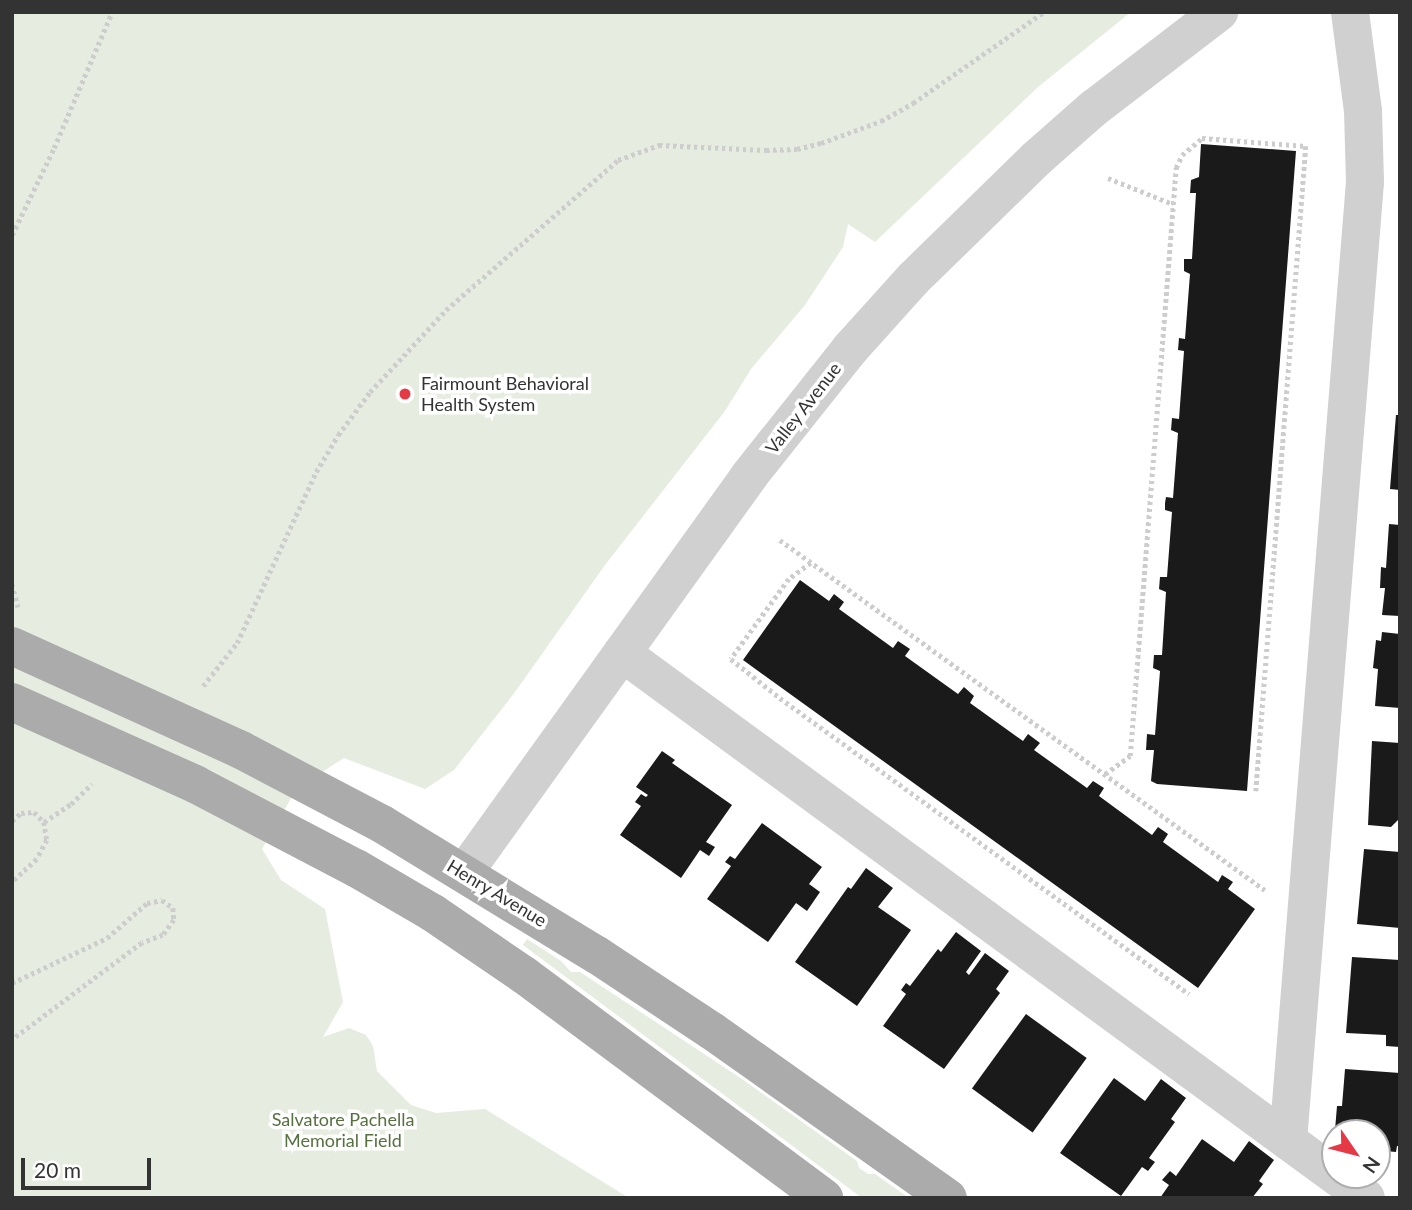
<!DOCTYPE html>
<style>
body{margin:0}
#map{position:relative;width:1412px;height:1210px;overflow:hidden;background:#fff;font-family:Lato,sans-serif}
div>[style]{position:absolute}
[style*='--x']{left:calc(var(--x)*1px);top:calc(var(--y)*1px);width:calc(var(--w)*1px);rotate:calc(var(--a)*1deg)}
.green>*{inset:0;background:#e6ecdf}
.building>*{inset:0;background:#1a1a1a;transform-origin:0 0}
.path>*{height:4.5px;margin-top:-2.25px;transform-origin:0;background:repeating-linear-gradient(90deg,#cdcdcd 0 3.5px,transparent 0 7px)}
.minor>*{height:38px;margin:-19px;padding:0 19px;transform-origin:19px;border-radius:19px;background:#d0d0d0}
.major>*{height:38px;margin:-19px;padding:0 19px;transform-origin:19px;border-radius:19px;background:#ababab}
.major-bridge>*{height:38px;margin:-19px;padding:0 19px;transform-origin:19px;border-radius:19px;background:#ababab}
.dots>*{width:19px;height:19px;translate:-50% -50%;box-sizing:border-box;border:4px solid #fff;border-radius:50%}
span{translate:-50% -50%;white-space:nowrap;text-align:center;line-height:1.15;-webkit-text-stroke:7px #fff;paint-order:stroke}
.poi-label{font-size:18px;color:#333}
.left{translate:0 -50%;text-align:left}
.street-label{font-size:18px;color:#333}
.park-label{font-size:18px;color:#56703f}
.frame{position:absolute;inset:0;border:14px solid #333;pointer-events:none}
.north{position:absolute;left:1321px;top:1119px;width:70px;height:70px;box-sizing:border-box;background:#fff;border:2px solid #adadad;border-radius:50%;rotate:125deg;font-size:19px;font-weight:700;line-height:28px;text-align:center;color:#333}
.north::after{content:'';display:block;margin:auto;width:24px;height:32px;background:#e63946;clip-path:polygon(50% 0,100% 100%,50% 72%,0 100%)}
.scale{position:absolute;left:21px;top:1158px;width:130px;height:32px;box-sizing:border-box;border:4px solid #333;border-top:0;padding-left:9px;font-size:21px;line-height:24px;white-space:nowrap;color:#333;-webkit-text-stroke:5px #fff;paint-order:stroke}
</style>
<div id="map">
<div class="green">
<i style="clip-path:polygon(12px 12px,1131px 12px,1038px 87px,875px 242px,848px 224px,843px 247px,805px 305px,751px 369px,725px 411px,605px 565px,515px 692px,454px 770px,425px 789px,344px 758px,297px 788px,262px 849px,281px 880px,325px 909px,343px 1002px,323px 1037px,349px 1028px,366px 1035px,373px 1046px,377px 1071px,411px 1105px,436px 1113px,485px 1109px,629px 1198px,12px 1198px)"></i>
<i style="clip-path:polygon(527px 939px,561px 961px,571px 972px,580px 972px,742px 1079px,857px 1161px,859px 1168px,868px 1174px,875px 1174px,909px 1198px,862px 1198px,523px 945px)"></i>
</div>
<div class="building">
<i style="clip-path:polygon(1201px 144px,1296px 151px,1247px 791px,1157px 784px,1151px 781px,1154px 750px,1146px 750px,1147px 734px,1155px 735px,1160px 671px,1153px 668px,1154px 655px,1162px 655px,1166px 592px,1159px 589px,1160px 577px,1167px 577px,1172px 512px,1165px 510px,1165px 503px,1166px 497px,1173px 498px,1178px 433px,1171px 430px,1172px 418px,1179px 419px,1184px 351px,1178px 350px,1179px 338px,1185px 339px,1190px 274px,1184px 271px,1184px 259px,1192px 259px,1196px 193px,1190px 193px,1191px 180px,1199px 177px)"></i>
<i style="clip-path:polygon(1396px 415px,1400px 415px,1400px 490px,1390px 489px)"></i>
<i style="clip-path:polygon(1389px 524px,1400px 525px,1400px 616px,1382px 615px,1385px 588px,1380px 588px,1381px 567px,1386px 568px)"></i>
<i style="clip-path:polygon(800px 580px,829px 601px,834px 594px,844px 602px,839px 609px,893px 648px,898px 641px,910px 649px,905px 656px,958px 694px,964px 687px,974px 696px,970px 703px,1023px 741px,1028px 734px,1040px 743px,1034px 750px,1087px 788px,1093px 781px,1104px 788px,1099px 796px,1152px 835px,1158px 827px,1168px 834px,1163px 842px,1218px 882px,1222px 875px,1233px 882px,1228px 889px,1255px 909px,1198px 988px,743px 660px)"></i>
<i style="clip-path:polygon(1382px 632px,1400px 634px,1400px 708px,1375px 706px,1378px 669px,1373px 668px,1376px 640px,1381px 641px)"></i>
<i style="clip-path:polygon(1372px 741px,1400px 743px,1400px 818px,1391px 827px,1368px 825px)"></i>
<i style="clip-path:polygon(662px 751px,675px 760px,672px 763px,732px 805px,706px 842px,715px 847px,709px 856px,700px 850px,681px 878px,620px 835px,641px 806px,635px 802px,641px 794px,646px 797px,648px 795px,636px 787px)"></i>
<i style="clip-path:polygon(762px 823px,822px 867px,809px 884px,820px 892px,807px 911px,796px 903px,768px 942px,707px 899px,731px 866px,725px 862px,730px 856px,735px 859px)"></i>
<i style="clip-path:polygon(1364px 849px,1400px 852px,1400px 928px,1357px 924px)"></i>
<i style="clip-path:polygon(866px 868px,893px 888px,878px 907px,911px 930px,857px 1006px,795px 962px,848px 887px,851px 889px)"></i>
<i style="clip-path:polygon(956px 932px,981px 951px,966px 972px,969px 975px,985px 953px,1009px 971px,996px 989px,1000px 993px,944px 1069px,883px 1026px,906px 994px,901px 990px,906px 983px,910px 986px,938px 949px,941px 952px)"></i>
<i style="clip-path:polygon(1352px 957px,1400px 960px,1400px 1047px,1386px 1046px,1386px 1035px,1346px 1033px)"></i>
<i style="left:1026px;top:1014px;width:75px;height:92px;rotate:36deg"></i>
<i style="clip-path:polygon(1345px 1069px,1400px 1073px,1400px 1146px,1397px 1146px,1396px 1152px,1385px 1151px,1386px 1146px,1377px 1145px,1377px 1133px,1335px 1130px,1337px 1106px,1342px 1106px)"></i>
<i style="clip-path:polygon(1114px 1078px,1145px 1101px,1161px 1079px,1186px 1098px,1171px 1119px,1175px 1122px,1149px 1158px,1155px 1162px,1148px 1171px,1142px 1167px,1121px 1196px,1060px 1153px)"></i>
<i style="clip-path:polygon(1202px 1139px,1234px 1162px,1249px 1141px,1274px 1160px,1259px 1181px,1263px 1184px,1252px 1198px,1160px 1198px,1169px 1185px,1162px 1180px,1170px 1171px,1176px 1176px)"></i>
</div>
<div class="path">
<i style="--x:1108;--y:178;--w:70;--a:21.8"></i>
<i style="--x:12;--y:235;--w:97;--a:-64.2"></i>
<i style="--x:54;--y:148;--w:148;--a:-66.9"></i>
<i style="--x:780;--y:540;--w:598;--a:35.82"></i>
<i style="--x:811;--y:563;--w:27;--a:144"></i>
<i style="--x:789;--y:579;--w:99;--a:125.9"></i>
<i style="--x:731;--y:659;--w:63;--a:38.5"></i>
<i style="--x:780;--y:698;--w:505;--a:35.89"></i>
<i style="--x:12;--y:584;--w:24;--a:75"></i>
<i style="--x:203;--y:686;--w:55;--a:-51.7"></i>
<i style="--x:237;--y:643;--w:188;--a:-65.2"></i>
<i style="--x:316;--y:472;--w:43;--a:-59.3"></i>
<i style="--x:338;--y:435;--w:54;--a:-53.3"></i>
<i style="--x:370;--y:392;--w:112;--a:-47.2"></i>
<i style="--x:446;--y:310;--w:228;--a:-41.1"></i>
<i style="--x:618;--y:160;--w:44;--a:-20.1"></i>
<i style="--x:659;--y:145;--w:107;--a:2.7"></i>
<i style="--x:766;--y:150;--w:31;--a:-2"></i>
<i style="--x:797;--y:149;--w:25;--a:-14"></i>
<i style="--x:821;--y:143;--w:64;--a:-20.1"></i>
<i style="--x:881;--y:121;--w:37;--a:-29"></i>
<i style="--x:913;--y:103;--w:160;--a:-34.8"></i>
<i style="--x:1105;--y:774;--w:31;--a:-36"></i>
<i style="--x:1130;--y:756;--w:590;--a:-85.53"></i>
<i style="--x:1176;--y:168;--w:14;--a:-65"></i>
<i style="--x:1182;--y:155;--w:26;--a:-40"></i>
<i style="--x:1202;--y:138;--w:104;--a:4.4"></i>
<i style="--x:1306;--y:146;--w:647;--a:94.43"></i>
<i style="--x:12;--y:821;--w:12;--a:-42"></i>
<i style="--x:21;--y:813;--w:13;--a:-4"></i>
<i style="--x:34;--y:812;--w:14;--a:45"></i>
<i style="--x:44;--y:822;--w:18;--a:81"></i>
<i style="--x:47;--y:840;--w:21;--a:118"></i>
<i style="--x:37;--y:859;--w:34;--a:137"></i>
<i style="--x:44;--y:822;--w:32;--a:-34"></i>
<i style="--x:71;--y:804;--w:29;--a:-44"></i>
<i style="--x:12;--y:983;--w:105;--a:-25.3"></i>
<i style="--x:107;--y:938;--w:53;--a:-41.2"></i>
<i style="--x:147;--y:903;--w:15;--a:-11"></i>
<i style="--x:162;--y:900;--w:14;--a:36"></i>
<i style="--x:173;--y:908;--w:12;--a:85"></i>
<i style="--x:174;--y:920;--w:19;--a:126"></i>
<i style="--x:163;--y:935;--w:22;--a:159"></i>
<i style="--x:142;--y:943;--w:162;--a:143.3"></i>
</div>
<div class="minor">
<i style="--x:622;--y:653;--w:922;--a:36.22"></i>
<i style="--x:464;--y:873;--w:489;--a:-54.3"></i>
<i style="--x:749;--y:476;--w:162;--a:-51.5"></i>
<i style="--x:850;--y:349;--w:94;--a:-48"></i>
<i style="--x:913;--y:279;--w:173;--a:-44.3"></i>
<i style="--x:1037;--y:158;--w:76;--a:-41.3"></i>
<i style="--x:1094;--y:108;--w:158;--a:-37.5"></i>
<i style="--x:1288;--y:1141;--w:962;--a:-85.41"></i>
<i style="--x:1365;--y:182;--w:71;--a:-91.6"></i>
<i style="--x:1363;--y:111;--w:100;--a:-97.5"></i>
</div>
<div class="major">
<i style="--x:382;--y:824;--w:252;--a:31.4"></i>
<i style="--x:597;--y:955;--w:138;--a:33.5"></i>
<i style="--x:712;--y:1031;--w:289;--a:35.3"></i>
<i style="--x:356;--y:868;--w:89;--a:30.3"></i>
<i style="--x:433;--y:913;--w:110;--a:34.3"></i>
<i style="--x:524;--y:975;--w:374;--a:36.6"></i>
</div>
<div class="major-bridge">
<i style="--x:12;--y:646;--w:252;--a:24.4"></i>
<i style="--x:241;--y:750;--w:159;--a:27.7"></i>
<i style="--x:12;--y:702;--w:201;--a:24.1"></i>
<i style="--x:195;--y:784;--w:182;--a:27.6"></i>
</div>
<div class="dots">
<i style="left:405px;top:394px;background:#e63946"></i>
</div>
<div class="poi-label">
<span class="left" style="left:421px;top:394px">Fairmount Behavioral<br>Health System</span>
</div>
<div class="street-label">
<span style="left:803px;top:408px;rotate:-52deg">Valley Avenue</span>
<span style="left:497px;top:893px;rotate:31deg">Henry Avenue</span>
</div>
<div class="park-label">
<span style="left:343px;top:1130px">Salvatore Pachella<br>Memorial Field</span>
</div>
<div class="frame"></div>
<div class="north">N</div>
<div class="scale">20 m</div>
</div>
